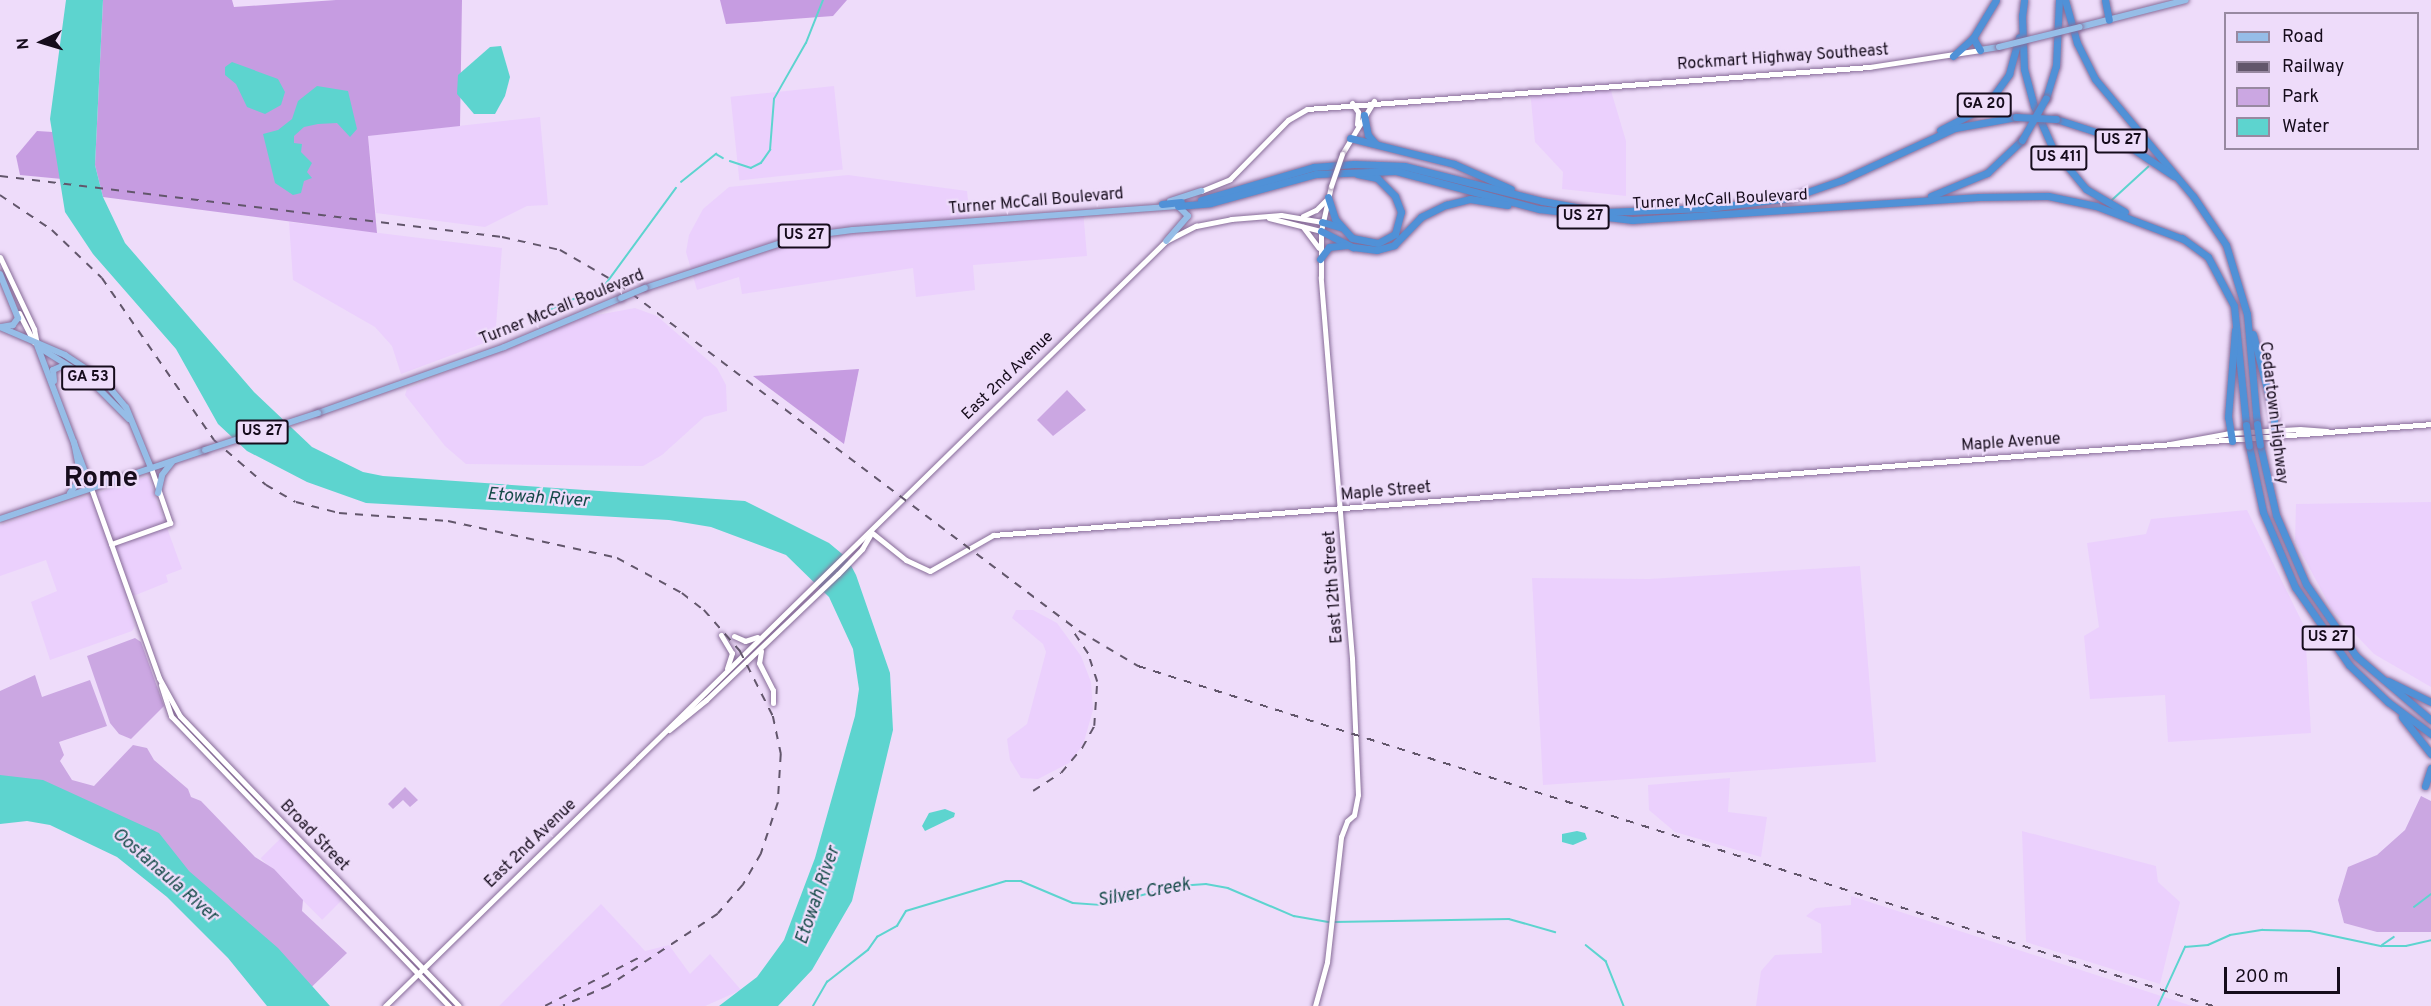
<!DOCTYPE html>
<style>
body{margin:0}
#map{position:relative;width:2431px;height:1006px;overflow:hidden;background:#eedcfa;font-family:Overpass,sans-serif}
div>[style]{position:absolute}
[style*='--x']{left:calc(var(--x)*1px);top:calc(var(--y)*1px);width:calc(var(--w)*1px);rotate:calc(var(--a)*1deg)}
.built>*{inset:0;background:#ebd0fd;transform-origin:0 0}
.green>*{inset:0;background:#cba7e2}
.forest>*{inset:0;background:#c69ce1}
.water>*{inset:0;background:#5dd4cf}
.stream>*{height:1.5px;margin:-0.75px;padding:0 0.75px;transform-origin:0.75px;border-radius:0.75px;background:#5dd4cf}
.roads{filter:drop-shadow(0 0 2px #876c98) drop-shadow(0 0 2px #876c98)}
.secondary>*{height:5px;margin:-2.5px;padding:0 2.5px;transform-origin:2.5px;border-radius:2.5px;background:#fff}
.primary>*{height:6px;margin:-3px;padding:0 3px;transform-origin:3px;border-radius:3px;background:#96bde7}
.highway>*{height:7px;margin:-3.5px;padding:0 3.5px;transform-origin:3.5px;border-radius:3.5px;background:#5091d7}
.rail>*{height:1.5px;margin-top:-0.75px;transform-origin:0;background:repeating-linear-gradient(90deg,#62566b 0 8px,transparent 0 16px)}
.bridges{filter:drop-shadow(0 0 2px #876c98) drop-shadow(0 0 2px #876c98)}
.secondary-bridge>*{height:5px;margin:-2.5px;padding:0 2.5px;transform-origin:2.5px;border-radius:2.5px;background:#fff}
.primary-bridge>*{height:6px;margin:-3px;padding:0 3px;transform-origin:3px;border-radius:3px;background:#96bde7}
.highway-bridge>*{height:7px;margin:-3.5px;padding:0 3.5px;transform-origin:3.5px;border-radius:3.5px;background:#5091d7}
span{translate:-50% -50%;white-space:nowrap;text-align:center;line-height:1.15;-webkit-text-stroke:4.5px #eedcfa;paint-order:stroke}
.shield-label span{padding:2px 4px;background:#eedcfa;border:2px solid;border-radius:4px;-webkit-text-stroke-width:0}
.shield-label{font-size:15px;color:#160c1c;font-weight:700}
.street-label{font-size:16px;color:#160c1c}
.water-label{font-size:18px;color:#144948;font-style:italic}
.town-label{font-size:28px;color:#160c1c;font-weight:700}
.legend{position:absolute;left:2224px;top:12px;width:195px;height:138px;box-sizing:border-box;background:#eedcfa;border:2px solid #9889a1;margin:0;padding:8px 10px;list-style:none;font-size:18px;color:#160c1c}
.legend li{display:flex;align-items:center;gap:12px;height:30px}
.legend b{width:30px;border:2px solid #9889a1}
.north{position:absolute;left:12px;top:12px;width:60px;height:60px;-webkit-text-stroke:4px #eedcfa;paint-order:stroke;rotate:265deg;font-size:16px;font-weight:700;line-height:24px;text-align:center;color:#160c1c}
.north::after{content:'';display:block;margin:auto;width:21px;height:27px;background:#160c1c;clip-path:polygon(50% 0,100% 100%,50% 72%,0 100%)}
.scale{position:absolute;left:2224px;top:967px;width:116px;height:27px;box-sizing:border-box;border:3px solid #160c1c;border-top:0;padding-left:8px;font-size:18px;line-height:21px;white-space:nowrap;color:#160c1c;-webkit-text-stroke:4px #eedcfa;paint-order:stroke}
</style>
<div id="map">
<div class="built">
<i style="clip-path:polygon(1609px 84px,1626px 141px,1626px 196px,1562px 189px,1563px 172px,1535px 142px,1530px 90px)"></i>
<i style="left:834px;top:86px;width:84px;height:104px;rotate:84deg"></i>
<i style="clip-path:polygon(540px 117px,548px 205px,527px 206px,485px 227px,376px 213px,368px 136px)"></i>
<i style="clip-path:polygon(848px 175px,967px 191px,970px 220px,1083px 210px,1087px 256px,973px 265px,975px 290px,916px 297px,913px 268px,742px 294px,739px 277px,697px 290px,686px 252px,689px 235px,703px 209px,729px 187px)"></i>
<i style="clip-path:polygon(289px 222px,502px 248px,495px 339px,401px 374px,392px 346px,375px 327px,293px 280px)"></i>
<i style="clip-path:polygon(635px 308px,657px 316px,717px 368px,726px 385px,727px 411px,704px 417px,662px 455px,643px 466px,466px 464px,445px 446px,405px 395px,407px 389px,565px 321px)"></i>
<i style="clip-path:polygon(148px 476px,182px 569px,166px 575px,168px 582px,126px 599px,135px 626px,132px 631px,50px 660px,31px 602px,57px 591px,46px 560px,0 576px,0 525px)"></i>
<i style="clip-path:polygon(2431px 502px,2431px 687px,2374px 654px,2332px 610px,2295px 541px,2296px 504px)"></i>
<i style="clip-path:polygon(2247px 510px,2305px 628px,2311px 733px,2168px 742px,2165px 695px,2090px 699px,2084px 636px,2099px 627px,2087px 543px,2146px 534px,2151px 519px)"></i>
<i style="clip-path:polygon(1860px 566px,1876px 762px,1543px 785px,1532px 578px,1649px 579px)"></i>
<i style="clip-path:polygon(1016px 610px,1033px 610px,1057px 623px,1081px 656px,1091px 682px,1093px 710px,1083px 745px,1069px 763px,1038px 779px,1021px 778px,1010px 760px,1007px 739px,1027px 724px,1046px 652px,1043px 644px,1012px 618px)"></i>
<i style="clip-path:polygon(1730px 778px,1728px 812px,1767px 817px,1761px 857px,1675px 832px,1649px 810px,1648px 785px)"></i>
<i style="clip-path:polygon(2022px 831px,2156px 866px,2158px 882px,2180px 902px,2160px 984px,2026px 942px)"></i>
<i style="left:284px;top:835px;width:87px;height:33px;rotate:45deg"></i>
<i style="clip-path:polygon(1851px 896px,2158px 995px,2192px 1006px,1756px 1006px,1761px 971px,1775px 955px,1822px 953px,1821px 924px,1806px 916px,1816px 908px,1851px 905px)"></i>
<i style="clip-path:polygon(601px 904px,645px 951px,669px 945px,690px 974px,710px 954px,741px 990px,705px 1006px,499px 1006px)"></i>
</div>
<div class="green">
<i style="clip-path:polygon(1067px 390px,1086px 410px,1053px 436px,1037px 420px)"></i>
<i style="clip-path:polygon(135px 638px,141px 642px,164px 706px,131px 739px,119px 734px,110px 723px,87px 656px)"></i>
<i style="clip-path:polygon(35px 675px,42px 697px,90px 680px,107px 726px,59px 742px,64px 755px,60px 761px,72px 780px,94px 786px,133px 745px,147px 748px,154px 760px,188px 789px,191px 797px,201px 801px,255px 857px,274px 869px,303px 900px,302px 911px,347px 953px,297px 1001px,105px 826px,0 790px,0 691px)"></i>
<i style="clip-path:polygon(405px 787px,418px 800px,410px 807px,403px 800px,393px 809px,388px 804px)"></i>
<i style="clip-path:polygon(2421px 796px,2431px 801px,2431px 932px,2377px 932px,2344px 923px,2338px 900px,2348px 867px,2377px 855px,2405px 830px)"></i>
</div>
<div class="forest">
<i style="clip-path:polygon(103px 0,232px 0,234px 7px,336px 0,462px 0,460px 126px,368px 136px,377px 233px,103px 197px,95px 165px)"></i>
<i style="clip-path:polygon(720px 0,847px 0,833px 16px,726px 24px)"></i>
<i style="clip-path:polygon(37px 131px,53px 132px,62px 179px,20px 175px,16px 156px)"></i>
<i style="clip-path:polygon(859px 369px,844px 444px,753px 376px)"></i>
</div>
<div class="water">
<i style="clip-path:polygon(66px 0,103px 0,95px 165px,103px 197px,125px 243px,254px 392px,312px 447px,363px 472px,383px 476px,745px 501px,829px 543px,847px 558px,856px 575px,890px 673px,893px 730px,852px 901px,812px 970px,778px 1006px,719px 1006px,757px 977px,784px 940px,815px 858px,855px 716px,859px 689px,853px 649px,829px 597px,786px 555px,711px 527px,669px 520px,366px 503px,307px 482px,247px 451px,218px 424px,176px 349px,93px 254px,65px 212px,50px 119px)"></i>
<i style="clip-path:polygon(501px 46px,510px 77px,505px 96px,495px 114px,474px 114px,457px 94px,458px 75px,490px 47px)"></i>
<i style="clip-path:polygon(232px 62px,278px 79px,285px 92px,281px 105px,265px 114px,247px 107px,236px 84px,225px 75px,225px 67px)"></i>
<i style="clip-path:polygon(317px 86px,348px 91px,357px 129px,350px 137px,337px 123px,318px 124px,304px 127px,294px 136px,294px 143px,302px 144px,301px 152px,312px 163px,307px 172px,312px 178px,304px 181px,301px 193px,293px 195px,275px 183px,263px 134px,278px 130px,292px 119px,298px 101px)"></i>
<i style="clip-path:polygon(0 775px,43px 780px,159px 833px,189px 871px,278px 948px,330px 1006px,267px 1006px,228px 958px,167px 897px,117px 857px,50px 825px,27px 821px,0 824px)"></i>
<i style="clip-path:polygon(945px 809px,955px 813px,954px 817px,925px 831px,922px 826px,929px 813px)"></i>
<i style="clip-path:polygon(1577px 831px,1585px 833px,1587px 839px,1573px 845px,1562px 842px,1562px 834px)"></i>
</div>
<div class="stream">
<i style="--x:730;--y:161;--w:22;--a:18"></i>
<i style="--x:751;--y:168;--w:11;--a:-27"></i>
<i style="--x:761;--y:163;--w:16;--a:-55"></i>
<i style="--x:770;--y:150;--w:51;--a:-85.5"></i>
<i style="--x:774;--y:99;--w:64;--a:-60.3"></i>
<i style="--x:806;--y:43;--w:46;--a:-68.4"></i>
<i style="--x:681;--y:182;--w:45;--a:-38.7"></i>
<i style="--x:716;--y:154;--w:8;--a:30"></i>
<i style="--x:2112;--y:200;--w:49;--a:-42.5"></i>
<i style="--x:531;--y:318;--w:81;--a:-24"></i>
<i style="--x:605;--y:285;--w:120;--a:-53.8"></i>
<i style="--x:2414;--y:907;--w:21;--a:-37"></i>
<i style="--x:1334;--y:922;--w:175;--a:-1"></i>
<i style="--x:1509;--y:919;--w:48;--a:15.8"></i>
<i style="--x:1586;--y:945;--w:26;--a:39"></i>
<i style="--x:1606;--y:961;--w:48;--a:68.2"></i>
<i style="--x:2382;--y:945;--w:14;--a:-34"></i>
<i style="--x:813;--y:1006;--w:28;--a:-60"></i>
<i style="--x:827;--y:982;--w:52;--a:-38"></i>
<i style="--x:868;--y:950;--w:16;--a:-55"></i>
<i style="--x:877;--y:937;--w:23;--a:-29"></i>
<i style="--x:897;--y:926;--w:17;--a:-59"></i>
<i style="--x:906;--y:911;--w:104;--a:-16.7"></i>
<i style="--x:1006;--y:881;--w:15;--a:0"></i>
<i style="--x:1021;--y:881;--w:56;--a:22.9"></i>
<i style="--x:1073;--y:903;--w:30;--a:4"></i>
<i style="--x:1103;--y:905;--w:77;--a:-14.2"></i>
<i style="--x:1178;--y:886;--w:28;--a:-4"></i>
<i style="--x:1206;--y:884;--w:22;--a:10"></i>
<i style="--x:1228;--y:888;--w:72;--a:23"></i>
<i style="--x:1294;--y:916;--w:36;--a:10"></i>
<i style="--x:2158;--y:1006;--w:65;--a:-65.4"></i>
<i style="--x:2185;--y:947;--w:23;--a:-5"></i>
<i style="--x:2208;--y:945;--w:24;--a:-24"></i>
<i style="--x:2230;--y:935;--w:33;--a:-9"></i>
<i style="--x:2263;--y:930;--w:47;--a:1.2"></i>
<i style="--x:2310;--y:931;--w:73;--a:11.9"></i>
<i style="--x:2381;--y:946;--w:25;--a:0"></i>
<i style="--x:2406;--y:946;--w:26;--a:-13"></i>
</div>
<div class="roads">
<div class="secondary">
<i style="--x:1352;--y:103;--w:11;--a:56"></i>
<i style="--x:1358;--y:112;--w:12;--a:95"></i>
<i style="--x:1342;--y:154;--w:62;--a:-58.9"></i>
<i style="--x:1201;--y:191;--w:31;--a:-22"></i>
<i style="--x:1230;--y:179;--w:83;--a:-45.5"></i>
<i style="--x:1288;--y:120;--w:22;--a:-30"></i>
<i style="--x:1307;--y:109;--w:564;--a:-4.27"></i>
<i style="--x:1869;--y:67;--w:112;--a:-8.7"></i>
<i style="--x:1303;--y:216;--w:14;--a:-25"></i>
<i style="--x:1316;--y:210;--w:16;--a:-45"></i>
<i style="--x:1269;--y:218;--w:54;--a:14"></i>
<i style="--x:1303;--y:227;--w:26;--a:53"></i>
<i style="--x:0;--y:257;--w:80;--a:64.7"></i>
<i style="--x:34;--y:329;--w:15;--a:79"></i>
<i style="--x:19;--y:313;--w:33;--a:63"></i>
<i style="--x:2170;--y:444;--w:61;--a:-10.4"></i>
<i style="--x:2230;--y:433;--w:70;--a:-3.3"></i>
<i style="--x:2300;--y:429;--w:27;--a:4"></i>
<i style="--x:91;--y:488;--w:202;--a:70.3"></i>
<i style="--x:159;--y:678;--w:43;--a:61.1"></i>
<i style="--x:180;--y:716;--w:402;--a:46.1"></i>
<i style="--x:871;--y:532;--w:45;--a:38.7"></i>
<i style="--x:906;--y:560;--w:26;--a:25"></i>
<i style="--x:930;--y:571;--w:73;--a:-29.7"></i>
<i style="--x:993;--y:535;--w:1442;--a:-4.41"></i>
<i style="--x:111;--y:544;--w:63;--a:-19.6"></i>
<i style="--x:170;--y:523;--w:58;--a:-109.1"></i>
<i style="--x:721;--y:635;--w:21;--a:59"></i>
<i style="--x:732;--y:653;--w:16;--a:108"></i>
<i style="--x:734;--y:636;--w:12;--a:24"></i>
<i style="--x:745;--y:641;--w:13;--a:-18"></i>
<i style="--x:761;--y:651;--w:12;--a:99"></i>
<i style="--x:759;--y:663;--w:30;--a:63"></i>
<i style="--x:773;--y:690;--w:13;--a:90"></i>
<i style="--x:161;--y:685;--w:33;--a:72"></i>
<i style="--x:171;--y:716;--w:402;--a:46.2"></i>
<i style="--x:669;--y:730;--w:48;--a:-39"></i>
<i style="--x:706;--y:700;--w:182;--a:-43.7"></i>
<i style="--x:838;--y:574;--w:35;--a:-46"></i>
<i style="--x:862;--y:549;--w:16;--a:-60"></i>
<i style="--x:385;--y:1006;--w:1093;--a:-44.41"></i>
<i style="--x:1166;--y:241;--w:34;--a:-27"></i>
<i style="--x:1196;--y:226;--w:36;--a:-11"></i>
<i style="--x:1231;--y:219;--w:50;--a:-4.6"></i>
<i style="--x:1281;--y:215;--w:42;--a:9.7"></i>
<i style="--x:1315;--y:1006;--w:46;--a:-74.7"></i>
<i style="--x:1327;--y:962;--w:126;--a:-83.6"></i>
<i style="--x:1341;--y:837;--w:17;--a:-69"></i>
<i style="--x:1347;--y:821;--w:9;--a:-41"></i>
<i style="--x:1354;--y:815;--w:20;--a:-79"></i>
<i style="--x:1358;--y:795;--w:137;--a:-92.5"></i>
<i style="--x:1352;--y:658;--w:382;--a:-94.7"></i>
<i style="--x:1321;--y:277;--w:46;--a:-90"></i>
<i style="--x:1321;--y:231;--w:46;--a:-77.5"></i>
</div>
<div class="primary">
<i style="--x:2080;--y:27;--w:109;--a:-14.3"></i>
<i style="--x:1980;--y:50;--w:19;--a:-9"></i>
<i style="--x:1170;--y:201;--w:33;--a:-18"></i>
<i style="--x:0;--y:274;--w:48;--a:67.8"></i>
<i style="--x:18;--y:318;--w:9;--a:126"></i>
<i style="--x:13;--y:325;--w:12;--a:171"></i>
<i style="--x:645;--y:288;--w:162;--a:-18.3"></i>
<i style="--x:799;--y:237;--w:54;--a:-7.4"></i>
<i style="--x:853;--y:230;--w:326;--a:-4.2"></i>
<i style="--x:1178;--y:206;--w:14;--a:45"></i>
<i style="--x:1188;--y:216;--w:33;--a:131"></i>
<i style="--x:0;--y:327;--w:71;--a:23.3"></i>
<i style="--x:65;--y:355;--w:45;--a:33.3"></i>
<i style="--x:103;--y:380;--w:35;--a:50"></i>
<i style="--x:126;--y:407;--w:66;--a:67.7"></i>
<i style="--x:37;--y:345;--w:153;--a:69.3"></i>
<i style="--x:40;--y:348;--w:57;--a:32"></i>
<i style="--x:88;--y:378;--w:58;--a:45"></i>
<i style="--x:54;--y:381;--w:11;--a:-95"></i>
<i style="--x:53;--y:370;--w:12;--a:-24"></i>
<i style="--x:318;--y:413;--w:197;--a:-19.5"></i>
<i style="--x:504;--y:347;--w:127;--a:-22.7"></i>
<i style="--x:70;--y:493;--w:19;--a:-54"></i>
<i style="--x:81;--y:478;--w:37;--a:-101"></i>
<i style="--x:158;--y:493;--w:18;--a:-77"></i>
<i style="--x:162;--y:475;--w:16;--a:-52"></i>
<i style="--x:0;--y:519;--w:216;--a:-18.6"></i>
</div>
<div class="highway">
<i style="--x:2065;--y:0;--w:45;--a:74.4"></i>
<i style="--x:2077;--y:43;--w:40;--a:63.4"></i>
<i style="--x:2095;--y:79;--w:153;--a:50.1"></i>
<i style="--x:2193;--y:196;--w:59;--a:56"></i>
<i style="--x:2226;--y:245;--w:72;--a:73.1"></i>
<i style="--x:2247;--y:314;--w:110;--a:84.8"></i>
<i style="--x:2105;--y:0;--w:20;--a:79"></i>
<i style="--x:2022;--y:15;--w:54;--a:87.9"></i>
<i style="--x:2024;--y:69;--w:38;--a:75"></i>
<i style="--x:2034;--y:106;--w:47;--a:66.2"></i>
<i style="--x:2053;--y:149;--w:52;--a:50.5"></i>
<i style="--x:2086;--y:189;--w:45;--a:30.5"></i>
<i style="--x:2022;--y:17;--w:17;--a:-83"></i>
<i style="--x:1973;--y:38;--w:14;--a:60"></i>
<i style="--x:1953;--y:56;--w:27;--a:-42"></i>
<i style="--x:1973;--y:38;--w:44;--a:-58.8"></i>
<i style="--x:2046;--y:98;--w:34;--a:-73"></i>
<i style="--x:2056;--y:66;--w:66;--a:-87.4"></i>
<i style="--x:1364;--y:115;--w:20;--a:79"></i>
<i style="--x:1368;--y:135;--w:11;--a:49"></i>
<i style="--x:2056;--y:119;--w:65;--a:17.9"></i>
<i style="--x:2118;--y:139;--w:67;--a:33.5"></i>
<i style="--x:1940;--y:130;--w:42;--a:-27.2"></i>
<i style="--x:1977;--y:111;--w:23;--a:-43"></i>
<i style="--x:1994;--y:95;--w:26;--a:-54"></i>
<i style="--x:2009;--y:74;--w:38;--a:-75"></i>
<i style="--x:1350;--y:138;--w:107;--a:14"></i>
<i style="--x:1454;--y:164;--w:62;--a:23.7"></i>
<i style="--x:1931;--y:196;--w:61;--a:-22.3"></i>
<i style="--x:1987;--y:173;--w:48;--a:-43.3"></i>
<i style="--x:1328;--y:197;--w:23;--a:72"></i>
<i style="--x:1335;--y:219;--w:25;--a:48"></i>
<i style="--x:1352;--y:238;--w:26;--a:11"></i>
<i style="--x:1378;--y:243;--w:19;--a:-28"></i>
<i style="--x:1395;--y:234;--w:23;--a:-75"></i>
<i style="--x:1401;--y:212;--w:17;--a:-111"></i>
<i style="--x:1395;--y:196;--w:25;--a:-135"></i>
<i style="--x:1377;--y:178;--w:20;--a:-169"></i>
<i style="--x:1201;--y:200;--w:118;--a:-16.3"></i>
<i style="--x:1314;--y:167;--w:40;--a:-4.3"></i>
<i style="--x:1354;--y:164;--w:50;--a:2.3"></i>
<i style="--x:1404;--y:166;--w:142;--a:14.2"></i>
<i style="--x:1542;--y:201;--w:63;--a:10.1"></i>
<i style="--x:1604;--y:212;--w:104;--a:-2.2"></i>
<i style="--x:1708;--y:208;--w:83;--a:-7"></i>
<i style="--x:1790;--y:198;--w:55;--a:-19.1"></i>
<i style="--x:1842;--y:180;--w:124;--a:-24.7"></i>
<i style="--x:1955;--y:128;--w:62;--a:-10.2"></i>
<i style="--x:1162;--y:204;--w:19;--a:-6"></i>
<i style="--x:1178;--y:206;--w:32;--a:-5"></i>
<i style="--x:1210;--y:203;--w:110;--a:-15.3"></i>
<i style="--x:1316;--y:174;--w:80;--a:-2.1"></i>
<i style="--x:1396;--y:171;--w:148;--a:14.9"></i>
<i style="--x:1539;--y:209;--w:94;--a:6.7"></i>
<i style="--x:1632;--y:220;--w:348;--a:-3.8"></i>
<i style="--x:1979;--y:197;--w:69;--a:-0.8"></i>
<i style="--x:2048;--y:196;--w:49;--a:11.8"></i>
<i style="--x:2096;--y:206;--w:93;--a:20.8"></i>
<i style="--x:1322;--y:222;--w:19;--a:16"></i>
<i style="--x:1321;--y:231;--w:36;--a:27"></i>
<i style="--x:1353;--y:247;--w:24;--a:7"></i>
<i style="--x:1377;--y:250;--w:18;--a:-16"></i>
<i style="--x:1394;--y:245;--w:39;--a:-46"></i>
<i style="--x:1421;--y:217;--w:28;--a:-26"></i>
<i style="--x:1446;--y:205;--w:25;--a:-14"></i>
<i style="--x:1470;--y:199;--w:38;--a:9"></i>
<i style="--x:2182;--y:238;--w:32;--a:36"></i>
<i style="--x:2208;--y:257;--w:55;--a:62"></i>
<i style="--x:2234;--y:306;--w:120;--a:84.2"></i>
<i style="--x:1320;--y:259;--w:15;--a:-53"></i>
<i style="--x:1329;--y:247;--w:18;--a:-6"></i>
<i style="--x:2253;--y:334;--w:86;--a:75.8"></i>
<i style="--x:2274;--y:417;--w:20;--a:90"></i>
<i style="--x:2232;--y:441;--w:24;--a:-99"></i>
<i style="--x:2228;--y:417;--w:87;--a:-85.4"></i>
<i style="--x:2260;--y:445;--w:72;--a:77.1"></i>
<i style="--x:2276;--y:515;--w:75;--a:66.5"></i>
<i style="--x:2306;--y:584;--w:88;--a:55.2"></i>
<i style="--x:2356;--y:656;--w:99;--a:40.5"></i>
<i style="--x:2249;--y:446;--w:67;--a:78"></i>
<i style="--x:2263;--y:512;--w:82;--a:66.9"></i>
<i style="--x:2295;--y:587;--w:95;--a:55.3"></i>
<i style="--x:2349;--y:665;--w:54;--a:43.5"></i>
<i style="--x:2388;--y:702;--w:54;--a:36.7"></i>
<i style="--x:2388;--y:681;--w:48;--a:26"></i>
<i style="--x:2402;--y:717;--w:47;--a:51.9"></i>
<i style="--x:2425;--y:786;--w:19;--a:-72"></i>
</div>
</div>
<div class="rail">
<i style="--x:0;--y:176;--w:506;--a:6.93"></i>
<i style="--x:502;--y:237;--w:59;--a:12.6"></i>
<i style="--x:560;--y:250;--w:68;--a:30"></i>
<i style="--x:619;--y:284;--w:576;--a:37.03"></i>
<i style="--x:1079;--y:631;--w:69;--a:30.7"></i>
<i style="--x:1138;--y:666;--w:1127;--a:17.55"></i>
<i style="--x:0;--y:195;--w:63;--a:33.9"></i>
<i style="--x:52;--y:230;--w:69;--a:43.8"></i>
<i style="--x:102;--y:278;--w:197;--a:55.3"></i>
<i style="--x:214;--y:440;--w:69;--a:40.9"></i>
<i style="--x:266;--y:485;--w:34;--a:30"></i>
<i style="--x:296;--y:502;--w:44;--a:14.3"></i>
<i style="--x:339;--y:513;--w:109;--a:4.2"></i>
<i style="--x:448;--y:521;--w:173;--a:12.3"></i>
<i style="--x:617;--y:558;--w:74;--a:28.3"></i>
<i style="--x:682;--y:593;--w:28;--a:38"></i>
<i style="--x:704;--y:610;--w:55;--a:48.7"></i>
<i style="--x:740;--y:651;--w:73;--a:63.1"></i>
<i style="--x:773;--y:716;--w:39;--a:78"></i>
<i style="--x:781;--y:754;--w:49;--a:93.5"></i>
<i style="--x:778;--y:803;--w:54;--a:108.4"></i>
<i style="--x:761;--y:854;--w:36;--a:120"></i>
<i style="--x:743;--y:885;--w:38;--a:131"></i>
<i style="--x:718;--y:914;--w:131;--a:146.6"></i>
<i style="--x:609;--y:986;--w:50;--a:156.5"></i>
<i style="--x:1033;--y:791;--w:33;--a:-33"></i>
<i style="--x:1061;--y:773;--w:33;--a:-50"></i>
<i style="--x:1082;--y:748;--w:25;--a:-61"></i>
<i style="--x:1094;--y:726;--w:44;--a:-86.1"></i>
<i style="--x:1097;--y:682;--w:29;--a:-108"></i>
<i style="--x:1088;--y:654;--w:27;--a:-124"></i>
<i style="--x:545;--y:1006;--w:111;--a:-27.3"></i>
</div>
<div class="bridges">
<div class="secondary-bridge">
<i style="--x:1331;--y:186;--w:34;--a:-71"></i>
</div>
<div class="primary-bridge">
<i style="--x:1999;--y:47;--w:83;--a:-13.9"></i>
<i style="--x:621;--y:298;--w:26;--a:-23"></i>
<i style="--x:205;--y:450;--w:119;--a:-18.1"></i>
</div>
<div class="highway-bridge">
<i style="--x:2016;--y:117;--w:40;--a:2.9"></i>
<i style="--x:2022;--y:140;--w:48;--a:-60.3"></i>
<i style="--x:2257;--y:424;--w:21;--a:82"></i>
<i style="--x:2246;--y:425;--w:21;--a:82"></i>
</div>
</div>
<div class="shield-label">
<span style="left:1984px;top:105px">GA 20</span>
<span style="left:2121px;top:141px">US 27</span>
<span style="left:2059px;top:158px">US 411</span>
<span style="left:1583px;top:217px">US 27</span>
<span style="left:804px;top:236px">US 27</span>
<span style="left:88px;top:378px">GA 53</span>
<span style="left:262px;top:432px">US 27</span>
<span style="left:2328px;top:638px">US 27</span>
</div>
<div class="street-label">
<span style="left:1783px;top:58px;rotate:-4deg">Rockmart Highway Southeast</span>
<span style="left:1720px;top:200px;rotate:-3deg">Turner McCall Boulevard</span>
<span style="left:1036px;top:202px;rotate:-5deg">Turner McCall Boulevard</span>
<span style="left:562px;top:308px;rotate:-22deg">Turner McCall Boulevard</span>
<span style="left:1008px;top:376px;rotate:-44deg">East 2nd Avenue</span>
<span style="left:2273px;top:413px;rotate:83deg">Cedartown Highway</span>
<span style="left:2011px;top:443px;rotate:-4deg">Maple Avenue</span>
<span style="left:1386px;top:492px;rotate:-5deg">Maple Street</span>
<span style="left:1334px;top:587px;rotate:-94deg">East 12th Street</span>
<span style="left:314px;top:836px;rotate:46deg">Broad Street</span>
<span style="left:531px;top:844px;rotate:-44deg">East 2nd Avenue</span>
</div>
<div class="water-label">
<span style="left:538px;top:499px;rotate:4deg">Etowah River</span>
<span style="left:164px;top:876px;rotate:41deg">Oostanaula River</span>
<span style="left:1144px;top:894px;rotate:-10deg">Silver Creek</span>
<span style="left:819px;top:896px;rotate:-71deg">Etowah River</span>
</div>
<div class="town-label">
<span style="left:101px;top:479px">Rome</span>
</div>
<ul class="legend">
<li><b style="height:8px;background:#96bde7"></b>Road</li>
<li><b style="height:8px;background:#62566b"></b>Railway</li>
<li><b style="height:16px;background:#cba7e2"></b>Park</li>
<li><b style="height:16px;background:#5dd4cf"></b>Water</li>
</ul>
<div class="north">N</div>
<div class="scale">200 m</div>
</div>
